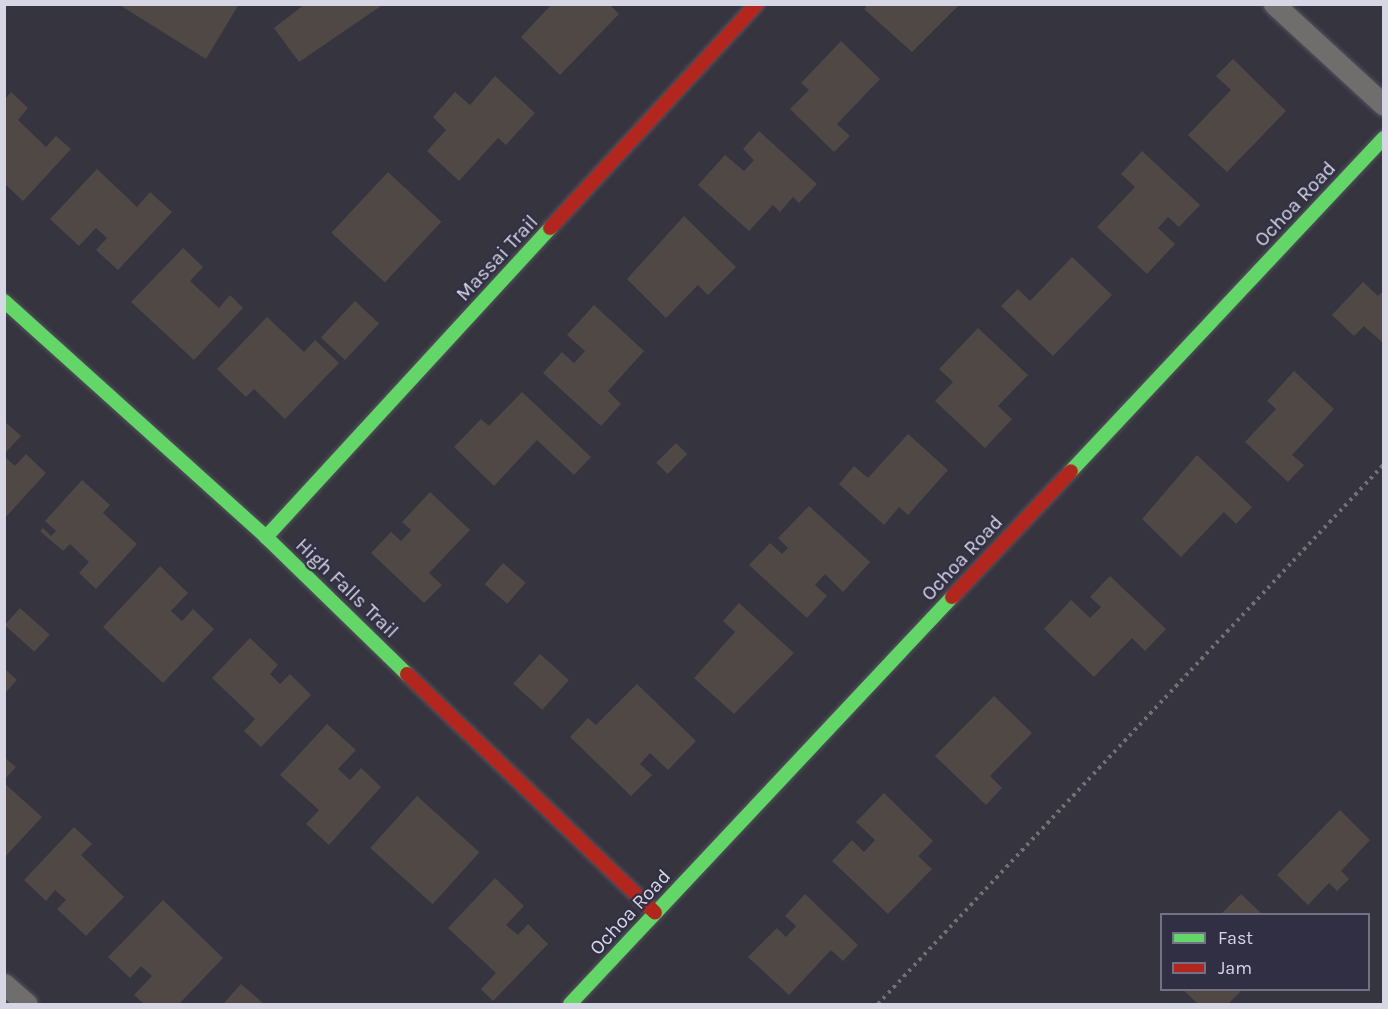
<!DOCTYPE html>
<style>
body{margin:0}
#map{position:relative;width:1388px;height:1009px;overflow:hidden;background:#35343f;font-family:Karla,sans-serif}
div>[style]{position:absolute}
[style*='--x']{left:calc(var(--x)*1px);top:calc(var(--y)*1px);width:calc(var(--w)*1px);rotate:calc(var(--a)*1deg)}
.building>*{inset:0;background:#504844;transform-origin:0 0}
.path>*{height:4px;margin-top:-2px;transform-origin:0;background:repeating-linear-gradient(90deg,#717072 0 3px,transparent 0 7.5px)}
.roads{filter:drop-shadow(0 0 2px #53525c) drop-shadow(0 0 2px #53525c)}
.street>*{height:21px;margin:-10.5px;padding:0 10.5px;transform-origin:10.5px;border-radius:10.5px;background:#706e6d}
.fast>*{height:14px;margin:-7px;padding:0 7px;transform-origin:7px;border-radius:7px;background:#63d668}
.jam>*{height:14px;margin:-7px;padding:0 7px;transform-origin:7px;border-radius:7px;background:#b3261e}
span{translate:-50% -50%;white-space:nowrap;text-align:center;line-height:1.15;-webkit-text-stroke:4.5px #312f44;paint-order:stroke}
.street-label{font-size:20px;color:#d7d6e4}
.frame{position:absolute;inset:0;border:6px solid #d7d6e4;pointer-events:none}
.legend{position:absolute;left:1160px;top:913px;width:210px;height:78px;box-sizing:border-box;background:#312f44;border:2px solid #737284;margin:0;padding:8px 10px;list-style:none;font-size:18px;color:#d7d6e4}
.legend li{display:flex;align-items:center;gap:12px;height:30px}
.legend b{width:30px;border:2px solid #737284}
</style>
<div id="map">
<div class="building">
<i style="clip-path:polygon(118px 4px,239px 4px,206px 59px)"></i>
<i style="clip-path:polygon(305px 4px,384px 4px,299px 62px,274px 28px)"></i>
<i style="clip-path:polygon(552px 4px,609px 4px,619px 14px,560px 75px,521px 37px)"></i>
<i style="clip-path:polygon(868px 4px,960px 4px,912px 52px,864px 9px)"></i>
<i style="clip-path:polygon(841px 41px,880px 79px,837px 124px,850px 136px,834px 152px,790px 109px,809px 90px,801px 83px)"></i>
<i style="clip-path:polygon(1233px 59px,1286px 111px,1227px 172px,1188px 135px,1231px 90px,1216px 76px)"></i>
<i style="clip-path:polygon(495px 76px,535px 113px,506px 145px,498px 138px,459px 181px,427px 151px,446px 130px,433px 117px,455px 92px,470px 105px)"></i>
<i style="clip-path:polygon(11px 92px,28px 108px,18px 120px,46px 147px,56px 136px,71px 149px,23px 201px,5px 184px,5px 99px)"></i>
<i style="clip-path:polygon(759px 131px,817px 184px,799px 203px,793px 197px,780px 212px,773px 205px,749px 231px,698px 185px,725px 155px,744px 171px,754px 160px,743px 149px)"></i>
<i style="clip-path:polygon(1142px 151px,1200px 205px,1179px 227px,1168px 217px,1158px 228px,1175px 244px,1147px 274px,1097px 227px,1135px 187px,1121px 174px)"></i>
<i style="clip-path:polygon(97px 169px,137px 207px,150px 192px,172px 212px,118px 270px,96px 250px,107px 238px,96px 228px,79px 246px,50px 219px)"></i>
<i style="left:388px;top:172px;width:73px;height:83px;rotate:43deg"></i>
<i style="clip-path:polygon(684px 216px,736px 267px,708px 295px,698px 285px,666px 318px,627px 279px)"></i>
<i style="clip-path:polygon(183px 248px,203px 267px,190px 281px,219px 308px,230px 295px,243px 308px,194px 360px,131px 302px)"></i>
<i style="clip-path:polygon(1072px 257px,1112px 295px,1053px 356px,1001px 306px,1018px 289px,1030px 301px)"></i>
<i style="clip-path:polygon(1363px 282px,1378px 296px,1384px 290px,1384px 344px,1364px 326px,1354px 336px,1332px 315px)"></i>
<i style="left:355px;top:301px;width:33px;height:50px;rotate:43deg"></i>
<i style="clip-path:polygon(594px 305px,644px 351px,608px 391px,621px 404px,601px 426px,543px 373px,562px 352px,574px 363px,585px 351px,567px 335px)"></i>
<i style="clip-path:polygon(267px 317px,304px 352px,315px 340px,339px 363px,285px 419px,254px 389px,246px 397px,217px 369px)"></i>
<i style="clip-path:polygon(978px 328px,1028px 375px,998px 406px,1012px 419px,985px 448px,935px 401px,953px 382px,939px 369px)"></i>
<i style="clip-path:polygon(1294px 371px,1334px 409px,1292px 455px,1304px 465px,1288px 482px,1245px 442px,1276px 409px,1267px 401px)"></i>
<i style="clip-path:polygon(522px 392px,591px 457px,574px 475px,537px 440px,494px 486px,454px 447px,481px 419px,489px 426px)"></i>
<i style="clip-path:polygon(4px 421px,21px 436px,4px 454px)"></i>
<i style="clip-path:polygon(908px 434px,948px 470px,908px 515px,899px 507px,884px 525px,839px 484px,854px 466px,868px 478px)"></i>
<i style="left:676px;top:443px;width:16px;height:28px;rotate:45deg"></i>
<i style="clip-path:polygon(26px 454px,46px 473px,4px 519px,4px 456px,15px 466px)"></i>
<i style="clip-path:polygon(1197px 455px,1252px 507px,1236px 524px,1224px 512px,1181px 557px,1142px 519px)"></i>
<i style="clip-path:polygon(82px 480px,110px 505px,103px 513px,137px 544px,96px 589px,79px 573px,89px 562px,70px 544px,63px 551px,40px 531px,43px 528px,51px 536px,56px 531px,45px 521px)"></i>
<i style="clip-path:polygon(430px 492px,470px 530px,429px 573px,442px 585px,424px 603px,371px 553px,391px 532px,401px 541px,411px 530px,402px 522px)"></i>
<i style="clip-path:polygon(809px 506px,870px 562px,843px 592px,825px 574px,815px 585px,827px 596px,807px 618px,749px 565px,770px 543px,782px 554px,788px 548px,778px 538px)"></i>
<i style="left:503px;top:563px;width:30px;height:28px;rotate:41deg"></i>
<i style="clip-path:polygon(160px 566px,188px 593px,171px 611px,182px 621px,193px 609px,214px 629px,163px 683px,103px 627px)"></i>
<i style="clip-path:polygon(1110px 576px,1166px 629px,1145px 651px,1132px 638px,1094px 677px,1044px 629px,1071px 600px,1090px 618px,1101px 607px,1090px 597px)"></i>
<i style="clip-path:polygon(739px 603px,794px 653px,734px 714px,694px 678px,735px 632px,723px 621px)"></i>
<i style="left:20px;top:608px;width:40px;height:23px;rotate:42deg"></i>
<i style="clip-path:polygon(250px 638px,278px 665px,270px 674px,280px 684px,290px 674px,311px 695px,261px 747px,244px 731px,255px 719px,212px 678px)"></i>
<i style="left:540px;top:654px;width:39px;height:40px;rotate:42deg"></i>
<i style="clip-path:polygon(4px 668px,17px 680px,4px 694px)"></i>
<i style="clip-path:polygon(637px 684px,696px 741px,668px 770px,650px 753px,640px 764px,652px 775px,631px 796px,570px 737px,588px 718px,596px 725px)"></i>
<i style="clip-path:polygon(994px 696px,1032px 733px,990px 776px,1002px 788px,986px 805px,935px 756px)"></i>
<i style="clip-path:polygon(327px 724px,356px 750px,338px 769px,350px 780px,361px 768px,381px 787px,329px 845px,306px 824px,319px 810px,280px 775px)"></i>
<i style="clip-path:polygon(4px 757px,16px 767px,4px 780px)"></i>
<i style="clip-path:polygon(4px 783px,42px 817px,4px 858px)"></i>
<i style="clip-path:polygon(884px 793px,933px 841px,918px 856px,932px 869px,888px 914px,832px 861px,852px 840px,864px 852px,875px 840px,856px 822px)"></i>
<i style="left:417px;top:796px;width:84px;height:70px;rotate:42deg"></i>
<i style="clip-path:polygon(1340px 810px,1370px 840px,1341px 871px,1349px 879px,1337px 891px,1329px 883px,1308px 905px,1277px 875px)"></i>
<i style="clip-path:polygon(74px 827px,92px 844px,81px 855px,124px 897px,86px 936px,57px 909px,66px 900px,55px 890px,46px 901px,24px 880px)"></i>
<i style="clip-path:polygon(495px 878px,524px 906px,506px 925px,518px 935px,528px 924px,548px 944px,493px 1001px,481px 989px,496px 973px,448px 928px)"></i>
<i style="clip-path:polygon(805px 894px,858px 945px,843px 961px,831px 950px,789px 995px,748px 957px,777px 928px,786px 937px,796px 926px,785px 916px)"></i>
<i style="clip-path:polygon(1241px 894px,1262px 914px,1221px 914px)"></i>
<i style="clip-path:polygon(163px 900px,223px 958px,179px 1004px,144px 1004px,134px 995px,152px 976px,141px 966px,130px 978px,108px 957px)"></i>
<i style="clip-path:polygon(241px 984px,264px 1004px,223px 1004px)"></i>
<i style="clip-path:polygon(1183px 990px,1242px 990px,1228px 1004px,1198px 1004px)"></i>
</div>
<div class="path">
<i style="--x:878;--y:1004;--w:740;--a:-46.86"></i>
</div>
<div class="roads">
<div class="street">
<i style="--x:1274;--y:4;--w:149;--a:42.6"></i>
<i style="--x:4;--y:984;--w:30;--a:41"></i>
</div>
<div class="fast">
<i style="--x:4;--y:301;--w:353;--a:42"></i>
<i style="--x:266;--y:537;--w:197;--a:44.2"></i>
<i style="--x:1071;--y:471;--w:457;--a:-46.8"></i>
<i style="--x:266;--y:537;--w:420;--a:-47.4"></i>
<i style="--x:570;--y:1004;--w:558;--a:-46.81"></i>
</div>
<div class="jam">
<i style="--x:550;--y:228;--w:305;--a:-47.3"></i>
<i style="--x:952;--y:597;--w:173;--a:-46.6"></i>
<i style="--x:407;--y:674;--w:344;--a:43.9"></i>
</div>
</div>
<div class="street-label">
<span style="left:1295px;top:204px;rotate:-47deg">Ochoa Road</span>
<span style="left:497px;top:258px;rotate:-47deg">Massai Trail</span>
<span style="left:962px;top:558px;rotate:-47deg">Ochoa Road</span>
<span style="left:347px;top:588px;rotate:44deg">High Falls Trail</span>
<span style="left:630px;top:912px;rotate:-47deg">Ochoa Road</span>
</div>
<div class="frame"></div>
<ul class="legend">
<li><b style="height:8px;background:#63d668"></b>Fast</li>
<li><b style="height:8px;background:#b3261e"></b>Jam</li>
</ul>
</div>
